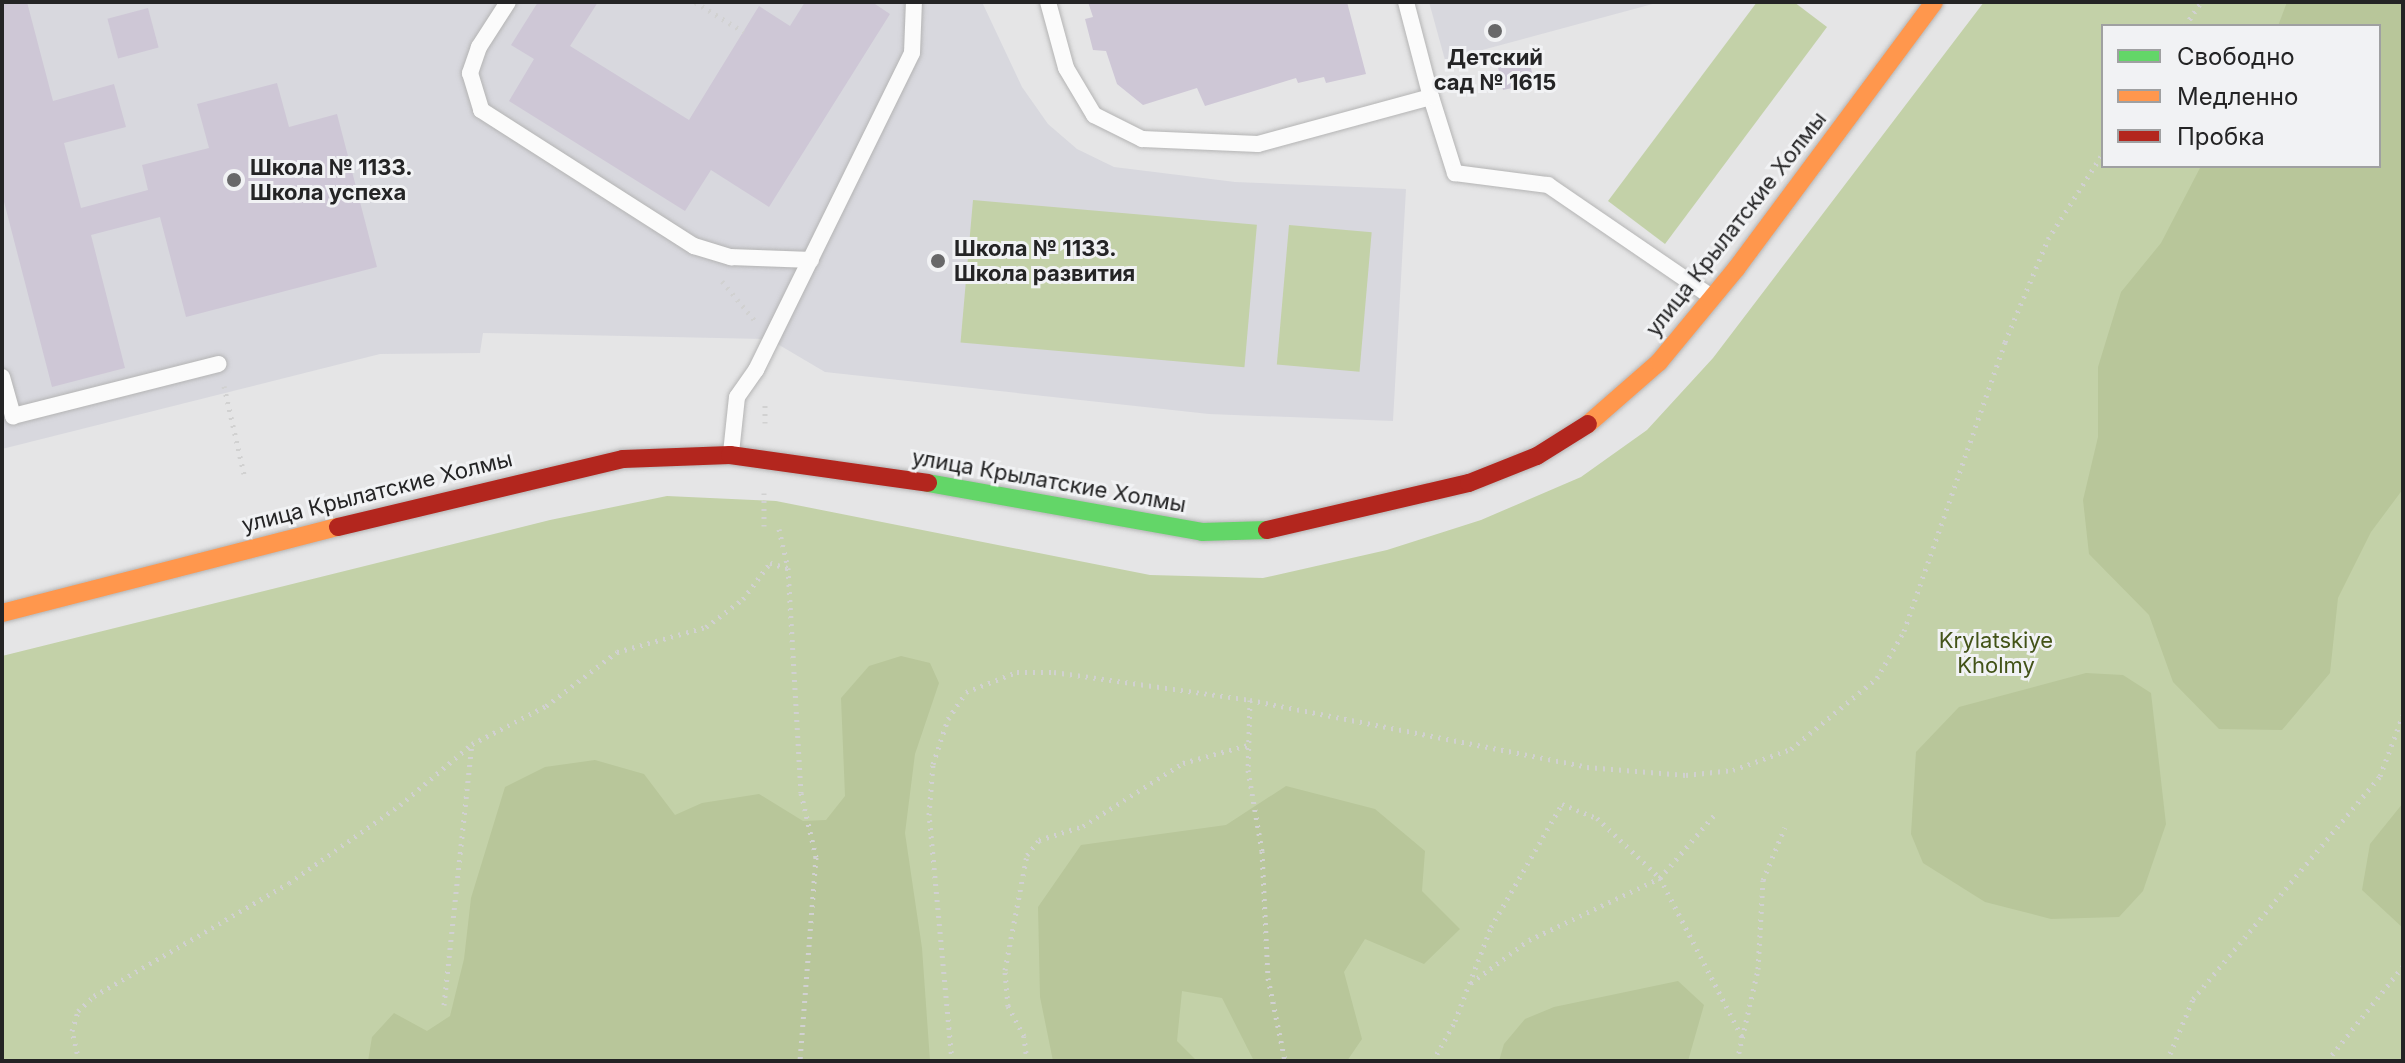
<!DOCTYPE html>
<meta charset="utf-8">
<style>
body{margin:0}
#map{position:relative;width:2405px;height:1063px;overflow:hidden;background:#e5e5e6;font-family:Inter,sans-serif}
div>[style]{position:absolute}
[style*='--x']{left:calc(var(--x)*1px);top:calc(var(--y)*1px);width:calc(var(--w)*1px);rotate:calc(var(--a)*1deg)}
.built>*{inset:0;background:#d8d8de}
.green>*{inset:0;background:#c3d1a8;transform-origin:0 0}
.forest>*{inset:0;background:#b8c69a}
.building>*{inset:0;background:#cec7d6;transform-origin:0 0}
.path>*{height:5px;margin-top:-2.5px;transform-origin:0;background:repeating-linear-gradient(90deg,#d1d1d1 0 2px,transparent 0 8px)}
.roads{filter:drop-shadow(0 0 2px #b4b4b4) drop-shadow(0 0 2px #b4b4b4)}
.lane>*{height:16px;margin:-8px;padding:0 8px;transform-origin:8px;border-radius:8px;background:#fbfbfb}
.fast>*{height:18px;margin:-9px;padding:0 9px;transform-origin:9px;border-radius:9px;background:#63d668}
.slow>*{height:18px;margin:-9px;padding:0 9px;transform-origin:9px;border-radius:9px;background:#ff974d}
.jam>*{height:18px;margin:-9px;padding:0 9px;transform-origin:9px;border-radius:9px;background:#b3261e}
.dots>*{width:22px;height:22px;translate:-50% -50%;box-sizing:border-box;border:4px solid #f1f2f4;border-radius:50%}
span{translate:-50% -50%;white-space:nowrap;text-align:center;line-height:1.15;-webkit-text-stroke:6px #f1f2f4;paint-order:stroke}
.poi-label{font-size:22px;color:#242425;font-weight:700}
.left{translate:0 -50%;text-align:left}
.street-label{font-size:22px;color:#242425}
.park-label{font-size:22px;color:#435318}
.frame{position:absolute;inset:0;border:4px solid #242425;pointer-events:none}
.legend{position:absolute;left:2101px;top:24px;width:280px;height:144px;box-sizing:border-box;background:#f1f2f4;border:2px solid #9fa0a1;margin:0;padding:10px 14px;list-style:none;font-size:24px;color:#242425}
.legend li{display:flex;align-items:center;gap:16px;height:40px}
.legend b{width:40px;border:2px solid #9fa0a1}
</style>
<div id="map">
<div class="built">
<i style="clip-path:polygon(2px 2px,982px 2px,1022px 87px,1048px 124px,1077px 149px,1114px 167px,1235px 182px,1406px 189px,1393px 421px,1209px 414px,825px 372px,769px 339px,483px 333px,480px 353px,380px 354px,2px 449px)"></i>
<i style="clip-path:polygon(1429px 2px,1660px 2px,1445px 60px)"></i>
</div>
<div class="green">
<i style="clip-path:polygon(1757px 2px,1794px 2px,1827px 27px,1665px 244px,1608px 201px)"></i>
<i style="clip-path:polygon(evenodd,1984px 2px,2403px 2px,2403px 1061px,2px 1061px,2px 656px,550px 520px,667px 496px,776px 501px,1150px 575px,1263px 578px,1387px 550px,1481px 520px,1581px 477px,1647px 430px,1713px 358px,1984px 2px,2103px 26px,2379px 26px,2379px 166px,2103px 166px,2103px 26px)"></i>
<i style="left:973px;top:200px;width:285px;height:143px;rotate:5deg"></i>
<i style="left:1289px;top:225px;width:83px;height:140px;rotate:5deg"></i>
</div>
<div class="forest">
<i style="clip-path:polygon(2287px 2px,2403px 2px,2403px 489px,2371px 532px,2338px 598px,2330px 673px,2282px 730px,2219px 729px,2173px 682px,2149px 615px,2089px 554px,2083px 500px,2098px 437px,2098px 367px,2121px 292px,2161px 243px,2201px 166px,2379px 166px,2379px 26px,2278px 26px)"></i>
<i style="clip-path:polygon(901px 656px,930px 663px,939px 683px,915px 754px,905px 833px,922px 948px,930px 1061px,368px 1061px,372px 1037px,394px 1013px,427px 1031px,450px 1016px,464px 959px,471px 898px,505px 787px,545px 767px,595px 760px,644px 774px,675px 815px,702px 803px,759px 794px,803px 821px,826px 820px,845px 796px,841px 698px,869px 666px)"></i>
<i style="clip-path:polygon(2086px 673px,2123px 675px,2151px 693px,2166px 824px,2143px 891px,2119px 917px,2051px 919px,1985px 902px,1923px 863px,1911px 834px,1916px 752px,1959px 707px)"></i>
<i style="clip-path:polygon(1286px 786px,1375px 809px,1425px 851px,1422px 891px,1460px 929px,1424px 964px,1365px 939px,1344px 972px,1362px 1039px,1347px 1061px,1254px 1061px,1222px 998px,1182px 991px,1177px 1041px,1197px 1061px,1053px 1061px,1040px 997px,1038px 907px,1081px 845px,1226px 825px)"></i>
<i style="clip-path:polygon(2403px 803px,2403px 928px,2362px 890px,2370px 844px)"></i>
<i style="clip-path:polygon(1678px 981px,1704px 1005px,1688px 1061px,1499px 1061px,1504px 1044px,1525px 1019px,1554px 1007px)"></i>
</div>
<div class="building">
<i style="clip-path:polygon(2px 2px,27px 2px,53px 101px,114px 84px,126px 127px,64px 143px,81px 208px,148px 190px,142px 165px,209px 148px,197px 104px,277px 83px,289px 127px,337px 114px,377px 267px,186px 317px,160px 217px,91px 235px,125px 368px,52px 387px,2px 194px)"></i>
<i style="clip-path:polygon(538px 2px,598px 2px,570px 46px,689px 120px,759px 6px,790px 26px,805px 2px,872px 2px,890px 14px,769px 207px,711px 170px,685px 211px,509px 101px,534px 59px,511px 45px)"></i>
<i style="clip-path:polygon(1088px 2px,1347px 2px,1366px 74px,1326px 83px,1324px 77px,1298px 83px,1296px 78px,1205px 106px,1197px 88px,1143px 105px,1117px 84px,1106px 51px,1093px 50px,1085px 19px,1093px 17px)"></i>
<i style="left:148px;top:8px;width:41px;height:42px;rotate:75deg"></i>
<i style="left:1528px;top:54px;width:30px;height:32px;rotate:78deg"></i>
</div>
<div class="path">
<i style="--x:695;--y:2;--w:57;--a:31.5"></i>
<i style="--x:2185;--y:26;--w:29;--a:-56"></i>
<i style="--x:722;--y:281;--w:53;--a:50.3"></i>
<i style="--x:224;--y:386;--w:90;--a:77.2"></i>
<i style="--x:765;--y:423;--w:22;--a:-90"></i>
<i style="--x:764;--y:526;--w:33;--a:-90"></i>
<i style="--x:779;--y:529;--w:40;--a:77"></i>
<i style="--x:788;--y:568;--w:225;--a:86.7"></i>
<i style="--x:801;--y:793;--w:66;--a:76.8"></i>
<i style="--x:816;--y:857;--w:205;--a:94.5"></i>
<i style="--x:1250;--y:700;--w:70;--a:91.6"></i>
<i style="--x:1248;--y:770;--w:82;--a:80.2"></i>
<i style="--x:1262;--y:851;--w:127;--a:87.3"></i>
<i style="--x:1268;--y:978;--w:85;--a:78.4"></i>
<i style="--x:1471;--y:983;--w:72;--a:-36.6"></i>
<i style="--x:1529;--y:940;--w:145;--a:-25.3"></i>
<i style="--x:1660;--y:878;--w:86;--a:-49.3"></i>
<i style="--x:444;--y:1005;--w:262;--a:-83.9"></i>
<i style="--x:79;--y:1061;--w:31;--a:-103"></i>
<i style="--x:72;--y:1031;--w:21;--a:-73"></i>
<i style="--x:78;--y:1011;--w:22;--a:-43"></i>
<i style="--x:94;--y:996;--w:225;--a:-30.1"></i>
<i style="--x:289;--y:883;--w:136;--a:-35.1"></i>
<i style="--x:400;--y:805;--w:94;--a:-40.3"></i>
<i style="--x:472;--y:744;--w:83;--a:-27.2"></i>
<i style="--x:546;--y:706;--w:89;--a:-37.3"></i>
<i style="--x:617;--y:652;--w:92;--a:-15.7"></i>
<i style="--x:706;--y:627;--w:46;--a:-37.1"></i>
<i style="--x:743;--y:599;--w:45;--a:-53.1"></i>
<i style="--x:770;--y:563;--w:19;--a:16"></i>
<i style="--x:952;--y:1061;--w:247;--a:-95.3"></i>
<i style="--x:929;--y:815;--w:51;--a:-85.5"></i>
<i style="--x:933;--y:764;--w:47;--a:-71.6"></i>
<i style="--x:948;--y:719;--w:32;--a:-56"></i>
<i style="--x:966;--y:692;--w:55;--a:-21.4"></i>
<i style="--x:1017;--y:672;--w:37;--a:0"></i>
<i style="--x:1054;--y:672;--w:198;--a:8.1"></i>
<i style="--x:1250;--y:700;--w:344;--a:11.2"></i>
<i style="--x:1587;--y:767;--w:99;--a:4.6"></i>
<i style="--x:1686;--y:775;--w:47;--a:-6.1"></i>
<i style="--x:1733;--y:770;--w:62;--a:-19.9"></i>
<i style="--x:1791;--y:749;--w:112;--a:-39.5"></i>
<i style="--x:1877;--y:678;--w:54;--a:-60.1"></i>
<i style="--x:1904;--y:631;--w:306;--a:-70.7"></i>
<i style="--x:2005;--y:342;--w:112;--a:-67.3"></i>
<i style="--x:2048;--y:239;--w:102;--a:-57.4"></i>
<i style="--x:1027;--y:1061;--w:25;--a:-97"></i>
<i style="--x:1024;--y:1036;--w:34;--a:-118"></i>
<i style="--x:1008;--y:1006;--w:36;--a:-95"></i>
<i style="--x:1005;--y:970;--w:117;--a:-79.2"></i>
<i style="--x:1027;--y:855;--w:19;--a:-51"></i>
<i style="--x:1039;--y:840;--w:46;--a:-17.7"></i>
<i style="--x:1083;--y:826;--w:118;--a:-32.2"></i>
<i style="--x:1183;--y:763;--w:67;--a:-15.5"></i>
<i style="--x:1433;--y:1061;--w:46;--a:-61.2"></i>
<i style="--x:1455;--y:1021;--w:101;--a:-69"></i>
<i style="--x:1491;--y:927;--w:142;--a:-60"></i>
<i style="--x:1562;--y:804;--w:38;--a:22"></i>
<i style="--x:1597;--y:818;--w:87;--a:43.6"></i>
<i style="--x:1660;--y:878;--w:179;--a:62.7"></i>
<i style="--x:1737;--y:1061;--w:94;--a:-77.1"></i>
<i style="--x:1758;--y:969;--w:89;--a:-86.8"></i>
<i style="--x:1763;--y:880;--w:57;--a:-67.5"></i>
<i style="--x:2167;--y:1061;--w:67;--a:-67.2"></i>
<i style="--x:2193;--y:999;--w:291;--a:-50"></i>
<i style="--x:2380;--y:776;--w:65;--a:-69.3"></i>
<i style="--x:2327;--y:1061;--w:122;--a:-51.3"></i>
</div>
<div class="roads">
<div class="lane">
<i style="--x:508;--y:2;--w:54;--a:122.8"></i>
<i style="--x:479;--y:47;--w:28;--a:109"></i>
<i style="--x:470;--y:73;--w:39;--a:73"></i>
<i style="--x:481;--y:110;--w:253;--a:32.6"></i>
<i style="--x:694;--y:246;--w:39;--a:17"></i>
<i style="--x:731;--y:257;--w:80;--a:2.1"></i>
<i style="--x:1048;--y:2;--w:68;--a:74.7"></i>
<i style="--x:1066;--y:68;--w:55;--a:59.2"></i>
<i style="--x:1094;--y:115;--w:54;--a:26.6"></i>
<i style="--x:1142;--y:139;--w:116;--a:2.5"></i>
<i style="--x:1258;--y:144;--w:179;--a:-15.2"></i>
<i style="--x:1431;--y:97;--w:80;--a:72.5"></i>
<i style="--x:1455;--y:173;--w:94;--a:7.4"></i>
<i style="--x:1548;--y:185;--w:196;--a:34.4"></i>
<i style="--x:1406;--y:2;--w:98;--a:75.3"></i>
<i style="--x:2;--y:377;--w:41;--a:74.2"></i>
<i style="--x:13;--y:416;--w:212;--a:-14.2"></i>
<i style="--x:731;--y:453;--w:56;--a:-83.9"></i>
<i style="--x:737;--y:397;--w:33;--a:-55"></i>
<i style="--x:756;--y:370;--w:353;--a:-63.8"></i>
<i style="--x:912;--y:53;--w:51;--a:-87.8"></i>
</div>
<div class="fast">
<i style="--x:928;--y:483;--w:278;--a:10.1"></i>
<i style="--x:1202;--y:532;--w:65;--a:-1.8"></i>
</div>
<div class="slow">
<i style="--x:1588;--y:424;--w:94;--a:-41.1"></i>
<i style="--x:1659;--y:362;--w:121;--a:-50.4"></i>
<i style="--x:1736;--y:269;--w:332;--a:-53.4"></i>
<i style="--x:2;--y:613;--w:347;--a:-14.4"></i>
</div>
<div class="jam">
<i style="--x:338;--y:527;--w:293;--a:-13.4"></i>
<i style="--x:623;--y:459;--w:107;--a:-2.1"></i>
<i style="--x:730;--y:455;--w:200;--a:8"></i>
<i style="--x:1267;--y:530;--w:207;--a:-13.1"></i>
<i style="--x:1469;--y:483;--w:73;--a:-21.7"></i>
<i style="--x:1537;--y:456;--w:60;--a:-32.1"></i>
</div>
</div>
<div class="dots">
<i style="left:1495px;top:31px;background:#686869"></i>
<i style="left:234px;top:180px;background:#686869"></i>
<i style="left:938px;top:261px;background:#686869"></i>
</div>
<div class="poi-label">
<span style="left:1495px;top:70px">Детский<br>сад № 1615</span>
<span class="left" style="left:250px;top:180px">Школа № 1133.<br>Школа успеха</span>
<span class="left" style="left:954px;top:261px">Школа № 1133.<br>Школа развития</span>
</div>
<div class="street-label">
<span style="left:1736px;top:224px;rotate:-52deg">улица Крылатские Холмы</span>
<span style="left:1049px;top:481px;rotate:10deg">улица Крылатские Холмы</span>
<span style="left:377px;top:492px;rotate:-14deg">улица Крылатские Холмы</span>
</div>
<div class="park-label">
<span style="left:1996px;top:653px">Krylatskiye<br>Kholmy</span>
</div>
<div class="frame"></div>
<ul class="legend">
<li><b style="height:10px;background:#63d668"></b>Свободно</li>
<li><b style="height:10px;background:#ff974d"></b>Медленно</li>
<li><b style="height:10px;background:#b3261e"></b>Пробка</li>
</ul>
</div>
